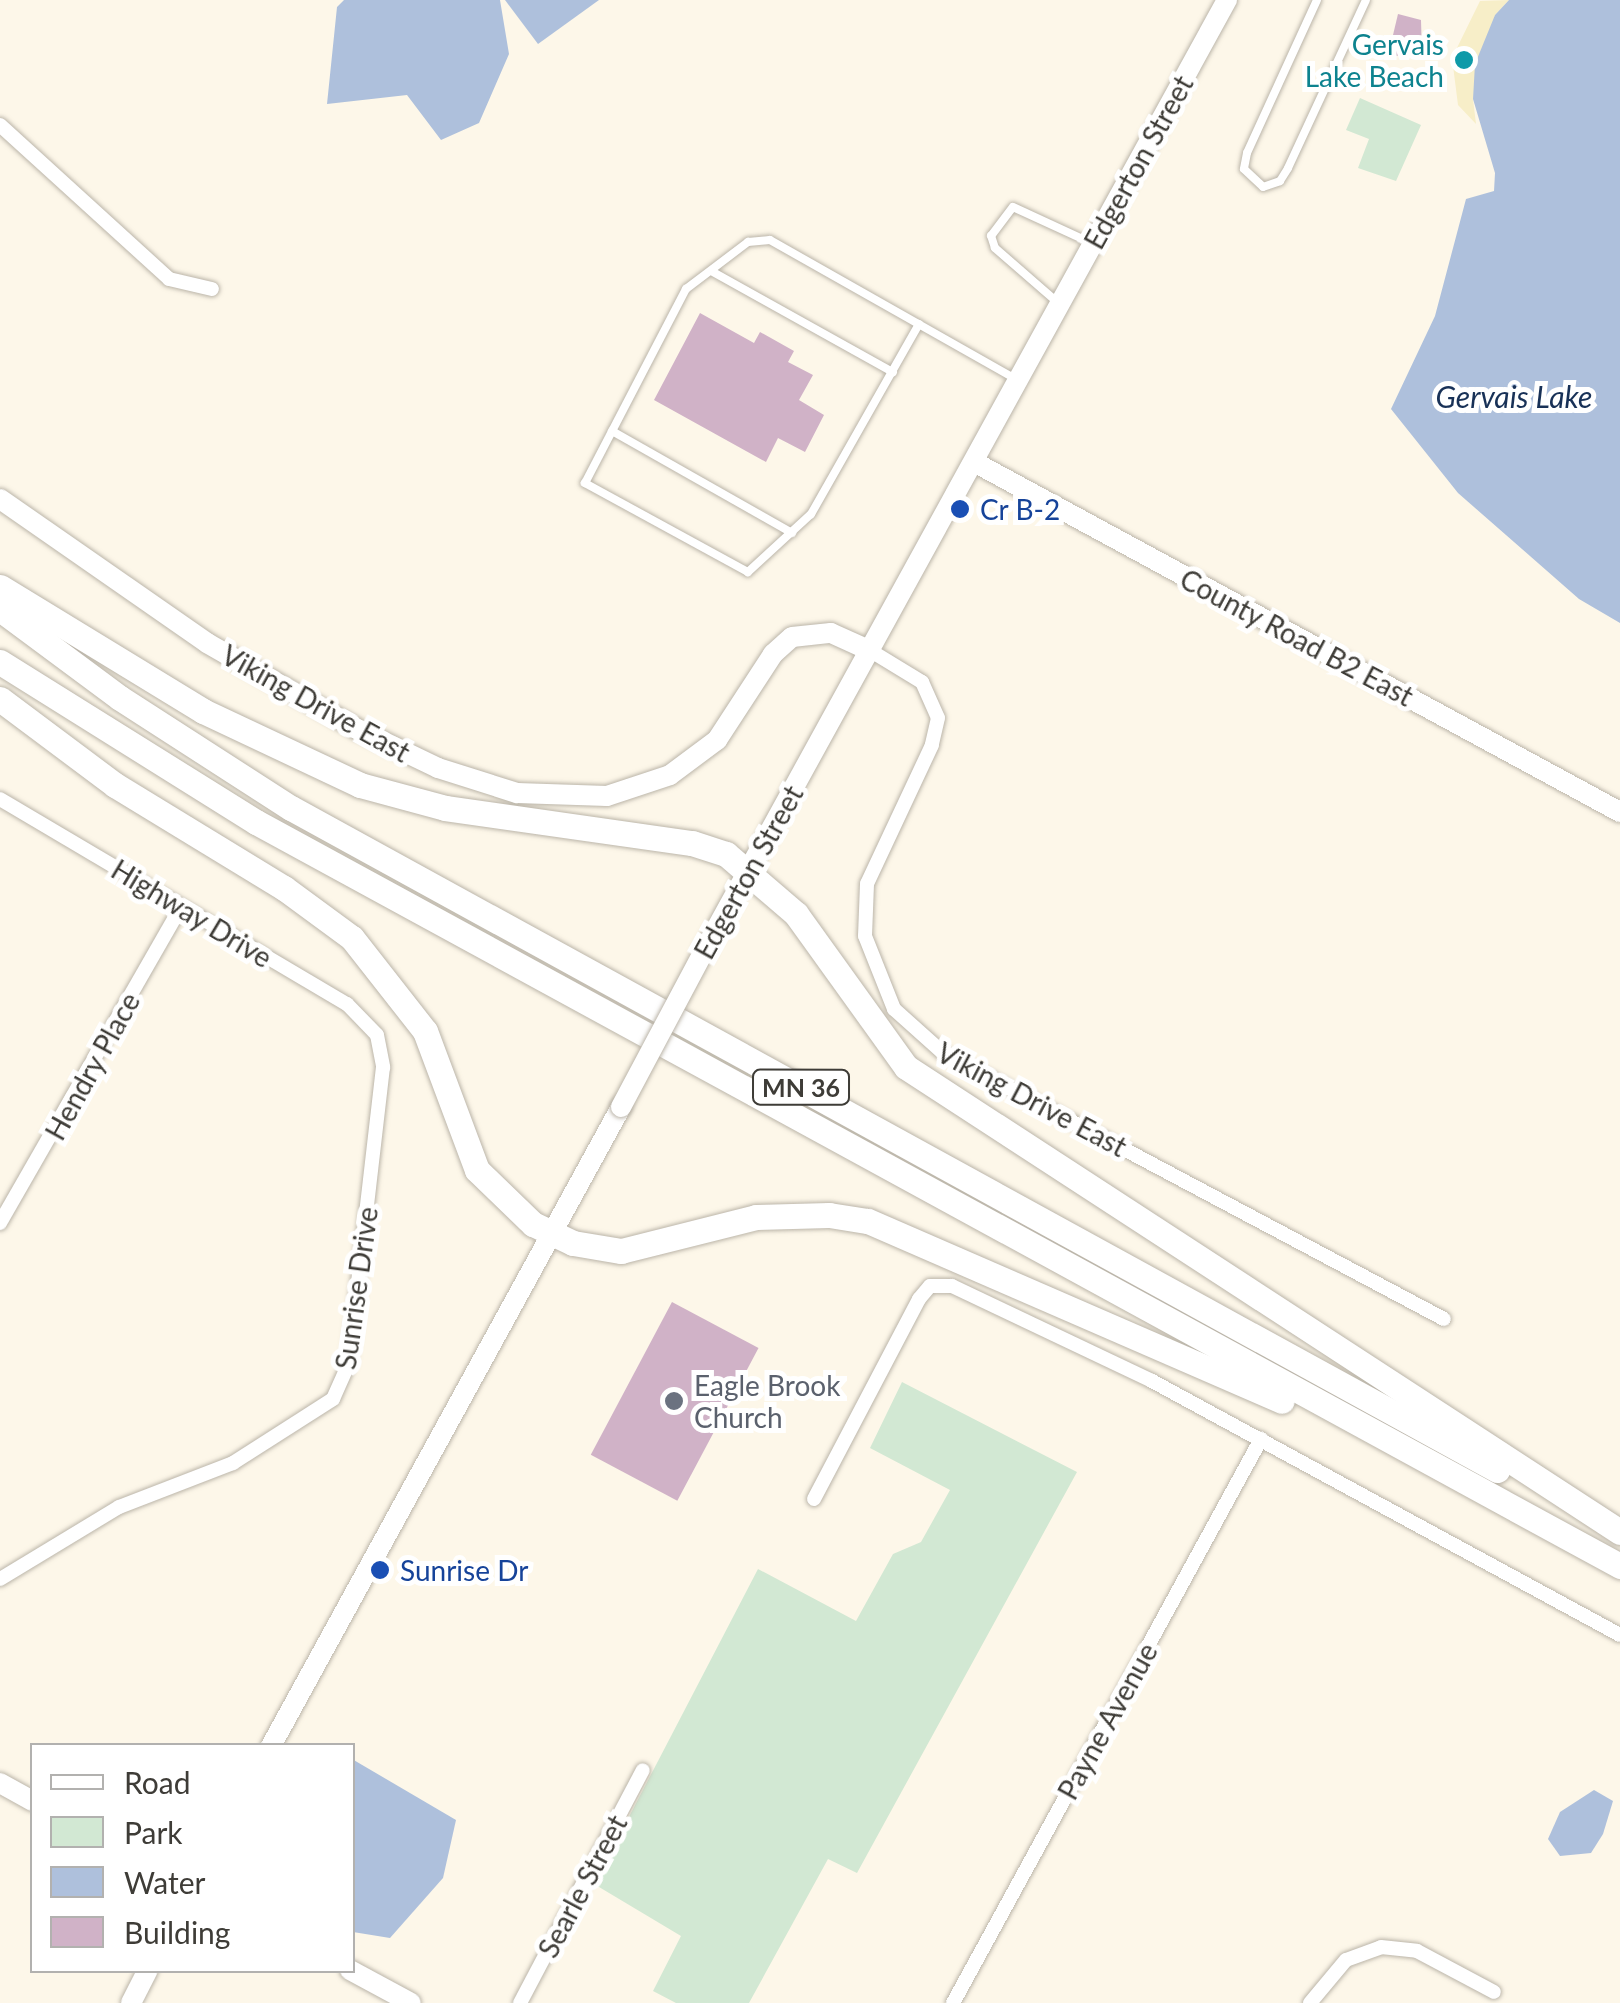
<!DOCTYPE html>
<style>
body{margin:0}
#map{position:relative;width:1620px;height:2003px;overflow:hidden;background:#fdf7e9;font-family:Lato,sans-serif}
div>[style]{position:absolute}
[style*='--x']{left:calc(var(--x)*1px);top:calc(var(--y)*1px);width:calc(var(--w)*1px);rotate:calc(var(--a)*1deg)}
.green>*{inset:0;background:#d2e8d3}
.sand>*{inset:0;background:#f7eec8}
.water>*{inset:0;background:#aec0dc}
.building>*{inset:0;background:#d0b2c7;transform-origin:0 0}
.roads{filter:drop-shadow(0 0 2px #bbb5a9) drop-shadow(0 0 2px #bbb5a9)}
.lane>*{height:8px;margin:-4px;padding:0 4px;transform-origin:4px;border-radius:4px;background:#fff}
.street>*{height:14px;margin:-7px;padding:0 7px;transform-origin:7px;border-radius:7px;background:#fff}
.secondary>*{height:20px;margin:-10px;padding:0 10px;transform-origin:10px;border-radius:10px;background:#fff}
.highway>*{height:25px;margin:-12.5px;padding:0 12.5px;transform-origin:12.5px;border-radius:12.5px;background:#fff}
.bridges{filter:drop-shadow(0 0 2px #bbb5a9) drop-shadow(0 0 2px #bbb5a9)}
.secondary-bridge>*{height:20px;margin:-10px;padding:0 10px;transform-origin:10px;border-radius:10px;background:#fff}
.dots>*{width:28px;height:28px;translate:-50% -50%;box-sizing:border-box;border:5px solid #fff;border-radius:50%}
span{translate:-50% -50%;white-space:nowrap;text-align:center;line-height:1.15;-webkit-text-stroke:10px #fff;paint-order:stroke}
.shield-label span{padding:2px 8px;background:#fff;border:2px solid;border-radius:8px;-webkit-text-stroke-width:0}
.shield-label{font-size:25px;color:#3e3c37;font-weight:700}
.culture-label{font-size:28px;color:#0d838f}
.right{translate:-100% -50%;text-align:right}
.street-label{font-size:28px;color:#3e3c37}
.transit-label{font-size:28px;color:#164399}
.left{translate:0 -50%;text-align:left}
.worship-label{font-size:28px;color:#5b616d}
.water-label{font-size:30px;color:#183157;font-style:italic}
.legend{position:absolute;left:30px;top:1743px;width:325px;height:230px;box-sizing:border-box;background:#fff;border:2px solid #b2b1af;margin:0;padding:12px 18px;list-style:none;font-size:30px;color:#3e3c37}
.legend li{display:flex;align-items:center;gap:20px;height:50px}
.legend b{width:50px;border:2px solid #b2b1af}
</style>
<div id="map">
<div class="green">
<i style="clip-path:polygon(1360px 98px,1421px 125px,1396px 181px,1358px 168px,1369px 139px,1346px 130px)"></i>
<i style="clip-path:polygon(902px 1382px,1077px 1472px,857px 1873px,828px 1859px,749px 2003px,676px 2003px,653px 1991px,681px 1936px,594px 1884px,758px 1569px,856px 1621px,893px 1554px,921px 1542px,950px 1490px,870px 1448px)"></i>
</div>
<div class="sand">
<i style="clip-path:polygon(1509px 0,1495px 15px,1473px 99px,1476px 124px,1458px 105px,1452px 58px,1480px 1px)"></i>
</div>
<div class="water">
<i style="clip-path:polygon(344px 0,500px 0,509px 54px,479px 123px,441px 140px,407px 95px,327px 104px,337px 7px)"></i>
<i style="clip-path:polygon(505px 0,599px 0,538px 44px)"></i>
<i style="clip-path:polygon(1509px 0,1620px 0,1620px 623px,1579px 599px,1458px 493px,1391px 409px,1435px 316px,1466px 199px,1494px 191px,1495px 173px,1473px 99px,1475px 64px,1495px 15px)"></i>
<i style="clip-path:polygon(352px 1759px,456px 1820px,443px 1878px,390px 1938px,353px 1932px)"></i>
<i style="clip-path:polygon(1594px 1790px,1613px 1801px,1603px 1834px,1591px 1853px,1560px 1856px,1548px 1839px,1560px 1812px)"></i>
</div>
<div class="building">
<i style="clip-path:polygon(1398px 14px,1421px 20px,1422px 55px,1388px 56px)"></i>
<i style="clip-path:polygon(700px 313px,754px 343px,760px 332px,794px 351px,788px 362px,813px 375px,799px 400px,824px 415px,805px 452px,778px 438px,766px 462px,654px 400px)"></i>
<i style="left:672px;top:1302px;width:98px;height:173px;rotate:28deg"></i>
</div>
<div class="roads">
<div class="lane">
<i style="--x:1317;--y:0;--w:168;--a:114.6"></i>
<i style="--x:1247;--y:153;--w:16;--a:101"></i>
<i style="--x:1244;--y:169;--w:26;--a:43"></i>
<i style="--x:1263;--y:187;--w:18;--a:-19"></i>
<i style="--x:1280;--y:181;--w:15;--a:-58"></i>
<i style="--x:1288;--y:168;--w:185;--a:-65.1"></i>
<i style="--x:713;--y:272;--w:206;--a:29.1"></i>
<i style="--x:1056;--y:301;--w:81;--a:-139"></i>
<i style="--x:995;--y:248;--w:13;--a:-108"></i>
<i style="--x:991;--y:236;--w:36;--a:-53"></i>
<i style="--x:1013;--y:207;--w:84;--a:24.7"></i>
<i style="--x:919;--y:324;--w:219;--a:119.6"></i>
<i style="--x:811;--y:514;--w:86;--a:137.4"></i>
<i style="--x:748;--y:572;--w:186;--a:-151.4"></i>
<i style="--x:585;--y:483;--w:219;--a:-62.5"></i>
<i style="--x:686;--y:289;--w:78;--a:-37.2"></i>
<i style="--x:748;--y:242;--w:22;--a:-5"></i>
<i style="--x:770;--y:240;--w:280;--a:29.5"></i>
<i style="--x:612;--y:431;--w:207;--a:29.5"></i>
</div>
<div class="street">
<i style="--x:0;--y:125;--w:229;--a:42.3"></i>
<i style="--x:169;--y:279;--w:44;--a:13.1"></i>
<i style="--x:871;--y:651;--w:60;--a:31.3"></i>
<i style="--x:922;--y:682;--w:39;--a:66"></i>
<i style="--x:938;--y:718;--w:28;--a:103"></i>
<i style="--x:932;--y:745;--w:153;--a:115.1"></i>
<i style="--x:867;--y:884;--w:52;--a:92.2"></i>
<i style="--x:865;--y:936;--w:79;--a:68.3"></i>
<i style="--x:894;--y:1009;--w:66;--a:41.9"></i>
<i style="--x:943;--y:1053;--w:567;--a:27.97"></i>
<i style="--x:0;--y:799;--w:403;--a:30.6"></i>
<i style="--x:347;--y:1004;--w:43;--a:45.9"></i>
<i style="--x:377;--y:1035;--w:33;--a:79"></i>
<i style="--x:383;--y:1067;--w:298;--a:96.6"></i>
<i style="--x:349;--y:1363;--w:39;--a:114"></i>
<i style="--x:333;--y:1399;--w:119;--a:147.4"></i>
<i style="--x:233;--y:1463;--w:122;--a:158.9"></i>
<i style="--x:119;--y:1507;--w:139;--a:148.8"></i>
<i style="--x:0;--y:1223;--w:364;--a:-60.2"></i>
<i style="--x:814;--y:1499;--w:226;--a:-62.3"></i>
<i style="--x:919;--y:1299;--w:17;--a:-50"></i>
<i style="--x:930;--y:1286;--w:22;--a:0"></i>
<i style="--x:952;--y:1286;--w:221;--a:25.4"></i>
<i style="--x:1152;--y:1381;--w:532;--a:28.49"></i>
<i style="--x:520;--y:2003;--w:263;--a:-62.2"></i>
<i style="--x:953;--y:2003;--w:643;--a:-61.36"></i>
<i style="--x:1310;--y:2003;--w:56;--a:-50.1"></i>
<i style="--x:1346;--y:1960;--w:37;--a:-20"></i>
<i style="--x:1381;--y:1947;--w:36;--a:6"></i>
<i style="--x:1417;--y:1951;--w:87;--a:28"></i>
</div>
<div class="secondary">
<i style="--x:974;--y:462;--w:735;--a:28.45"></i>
<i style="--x:0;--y:499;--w:252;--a:34.8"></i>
<i style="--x:207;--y:643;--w:173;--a:29.8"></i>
<i style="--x:357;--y:729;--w:90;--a:25.7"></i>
<i style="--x:438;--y:768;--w:83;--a:17.6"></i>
<i style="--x:517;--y:793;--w:90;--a:1.9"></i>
<i style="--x:607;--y:796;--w:66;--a:-18.4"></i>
<i style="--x:670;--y:775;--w:59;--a:-36.7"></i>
<i style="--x:717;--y:740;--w:103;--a:-56.9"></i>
<i style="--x:773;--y:654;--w:25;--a:-42"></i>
<i style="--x:792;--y:637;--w:39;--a:-6"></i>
<i style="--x:831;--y:633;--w:44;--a:24.2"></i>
<i style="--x:705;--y:949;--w:1083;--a:-61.19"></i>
<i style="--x:271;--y:1746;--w:729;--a:-61.29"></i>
<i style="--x:0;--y:1783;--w:37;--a:29"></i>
<i style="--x:350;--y:1970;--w:69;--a:28.4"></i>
<i style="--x:131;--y:2003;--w:37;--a:-63"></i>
</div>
<div class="highway">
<i style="--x:0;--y:587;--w:238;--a:31.4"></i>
<i style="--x:203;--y:711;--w:174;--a:25.2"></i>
<i style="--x:360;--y:785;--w:88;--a:15.1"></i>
<i style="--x:445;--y:808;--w:249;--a:8.1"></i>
<i style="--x:692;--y:843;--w:36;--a:18"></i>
<i style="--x:726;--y:854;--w:92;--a:40.6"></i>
<i style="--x:796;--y:914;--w:188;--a:54.3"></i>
<i style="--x:906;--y:1067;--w:852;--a:33.07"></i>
<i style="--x:0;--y:609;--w:149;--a:36.6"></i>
<i style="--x:120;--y:698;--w:203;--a:32.8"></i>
<i style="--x:291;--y:808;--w:1376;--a:28.76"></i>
<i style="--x:0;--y:662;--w:302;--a:32"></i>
<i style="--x:256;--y:822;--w:1554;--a:28.61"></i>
<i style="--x:0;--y:699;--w:144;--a:36.8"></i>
<i style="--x:115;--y:785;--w:198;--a:31.4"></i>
<i style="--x:284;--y:888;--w:84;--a:36.3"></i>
<i style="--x:352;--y:938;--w:118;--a:51.9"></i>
<i style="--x:425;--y:1031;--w:148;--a:69.5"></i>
<i style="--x:477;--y:1170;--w:78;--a:44"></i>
<i style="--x:533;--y:1224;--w:44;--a:25.4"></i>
<i style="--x:573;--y:1243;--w:49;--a:9.5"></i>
<i style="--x:621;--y:1251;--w:139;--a:-14.1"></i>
<i style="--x:756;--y:1217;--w:73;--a:-1.6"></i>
<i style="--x:829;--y:1215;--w:39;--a:9"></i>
<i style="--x:868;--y:1221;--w:451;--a:23.5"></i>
</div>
</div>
<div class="bridges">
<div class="secondary-bridge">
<i style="--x:621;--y:1107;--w:179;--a:-62"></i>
</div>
</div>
<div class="dots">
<i style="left:1464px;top:60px;background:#0f9aa8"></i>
<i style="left:960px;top:509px;background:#1a4fb4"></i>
<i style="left:674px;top:1401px;background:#6b7280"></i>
<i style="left:380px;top:1570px;background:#1a4fb4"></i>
</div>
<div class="shield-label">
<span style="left:801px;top:1087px">MN 36</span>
</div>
<div class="culture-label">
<span class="right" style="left:1444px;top:60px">Gervais<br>Lake Beach</span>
</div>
<div class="street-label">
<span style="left:1138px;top:162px;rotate:-61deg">Edgerton Street</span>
<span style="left:1297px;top:637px;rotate:28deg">County Road B2 East</span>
<span style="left:316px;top:703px;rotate:29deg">Viking Drive East</span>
<span style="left:748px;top:872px;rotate:-61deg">Edgerton Street</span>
<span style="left:192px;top:913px;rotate:31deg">Highway Drive</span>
<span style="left:92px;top:1066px;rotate:-61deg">Hendry Place</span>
<span style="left:1032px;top:1099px;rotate:28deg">Viking Drive East</span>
<span style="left:356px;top:1288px;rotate:-82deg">Sunrise Drive</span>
<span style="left:1107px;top:1721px;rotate:-61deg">Payne Avenue</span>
<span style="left:582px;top:1886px;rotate:-62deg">Searle Street</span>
</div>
<div class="transit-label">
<span class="left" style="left:980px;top:509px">Cr B-2</span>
<span class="left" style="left:400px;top:1570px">Sunrise Dr</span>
</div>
<div class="worship-label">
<span class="left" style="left:694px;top:1401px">Eagle Brook<br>Church</span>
</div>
<div class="water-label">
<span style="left:1514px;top:396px">Gervais Lake</span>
</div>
<ul class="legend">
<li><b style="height:12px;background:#fff"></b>Road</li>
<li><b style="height:28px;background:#d2e8d3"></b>Park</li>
<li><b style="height:28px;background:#aec0dc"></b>Water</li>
<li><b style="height:28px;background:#d0b2c7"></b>Building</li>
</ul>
</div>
